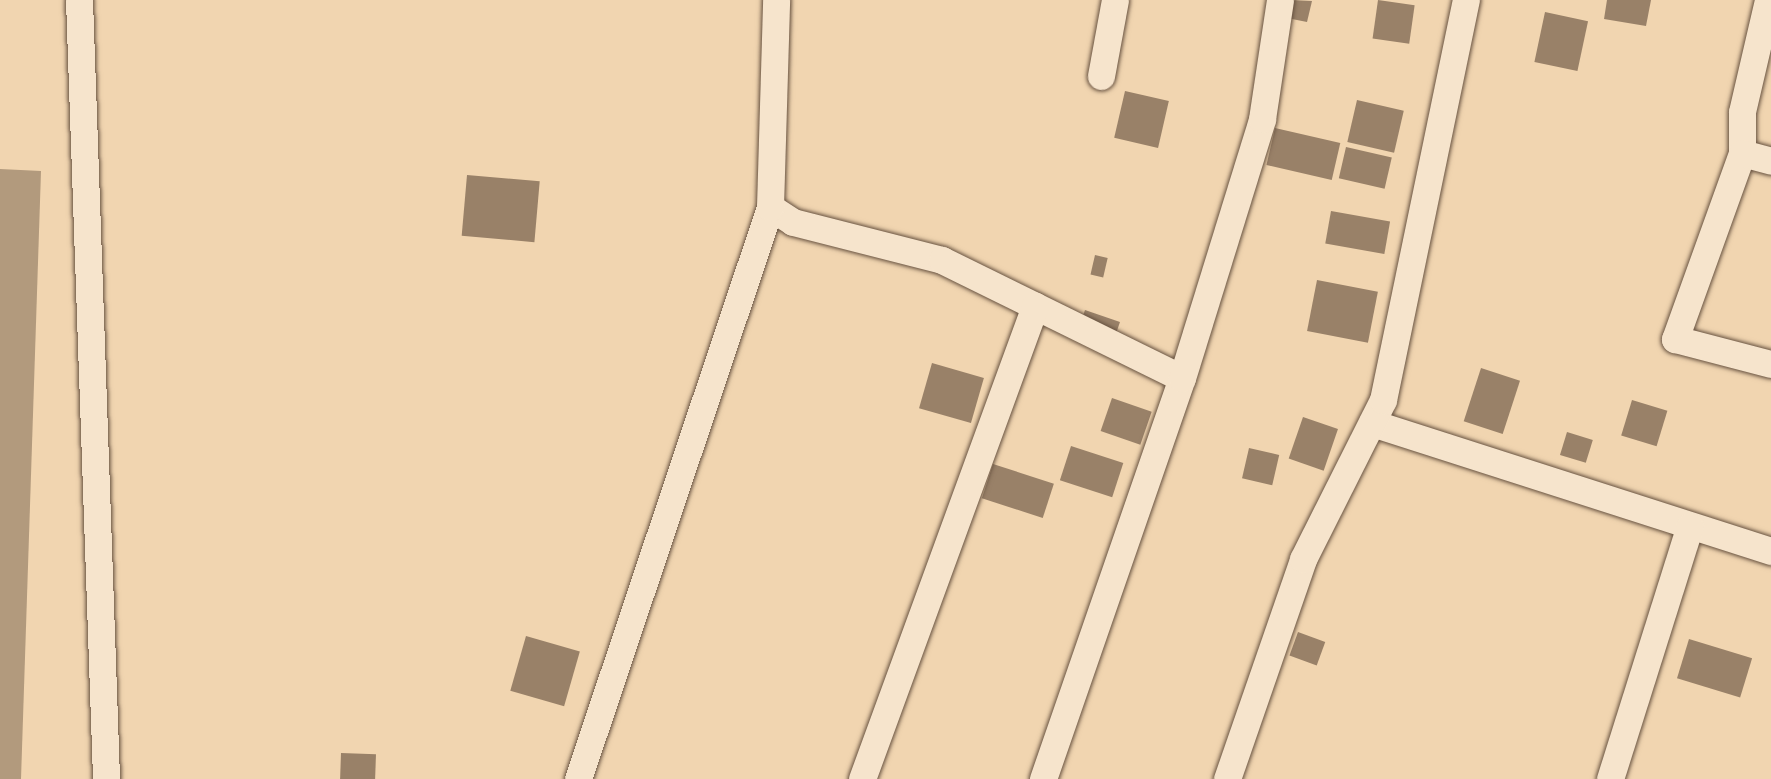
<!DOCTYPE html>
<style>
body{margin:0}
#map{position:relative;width:1771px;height:779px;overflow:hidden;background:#f1d5b0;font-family:"IM FELL DW Pica",serif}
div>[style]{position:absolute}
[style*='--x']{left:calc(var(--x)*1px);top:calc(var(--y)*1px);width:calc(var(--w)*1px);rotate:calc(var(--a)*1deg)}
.water>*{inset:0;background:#b29a7d}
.building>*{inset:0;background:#998168;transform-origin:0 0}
.roads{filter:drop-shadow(0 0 2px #675240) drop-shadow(0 0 2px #675240)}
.street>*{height:27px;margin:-13.5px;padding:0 13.5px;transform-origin:13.5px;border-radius:13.5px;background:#f6e4cc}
span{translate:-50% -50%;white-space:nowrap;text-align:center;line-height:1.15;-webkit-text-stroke:4.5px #f6e4cc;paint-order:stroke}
</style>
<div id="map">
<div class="water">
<i style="clip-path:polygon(0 169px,41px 171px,21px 779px,0 779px)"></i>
</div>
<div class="building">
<i style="clip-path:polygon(1291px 0,1312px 1px,1307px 22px,1287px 18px)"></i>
<i style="left:1378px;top:0;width:37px;height:39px;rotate:8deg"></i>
<i style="clip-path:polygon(1607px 0,1651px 0,1646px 26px,1604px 19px)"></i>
<i style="left:1545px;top:12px;width:44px;height:51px;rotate:12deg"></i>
<i style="left:1125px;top:91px;width:45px;height:48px;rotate:13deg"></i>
<i style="left:1357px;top:100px;width:48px;height:43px;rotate:13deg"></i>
<i style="left:1275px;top:128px;width:67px;height:38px;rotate:13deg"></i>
<i style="left:1346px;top:147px;width:47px;height:32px;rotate:13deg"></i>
<i style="left:467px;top:175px;width:73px;height:61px;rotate:5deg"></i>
<i style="left:1331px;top:211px;width:60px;height:33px;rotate:10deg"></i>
<i style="left:1095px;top:255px;width:13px;height:20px;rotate:13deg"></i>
<i style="left:1317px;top:280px;width:62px;height:52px;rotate:11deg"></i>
<i style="left:1085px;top:310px;width:37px;height:23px;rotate:19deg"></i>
<i style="left:932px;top:363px;width:54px;height:47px;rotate:16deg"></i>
<i style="left:1481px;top:368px;width:41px;height:56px;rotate:18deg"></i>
<i style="left:1112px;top:398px;width:42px;height:35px;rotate:19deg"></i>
<i style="left:1632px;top:400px;width:37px;height:37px;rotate:17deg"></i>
<i style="left:1303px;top:417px;width:37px;height:44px;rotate:19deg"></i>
<i style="left:1567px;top:432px;width:27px;height:24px;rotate:17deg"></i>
<i style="left:1071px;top:446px;width:55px;height:36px;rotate:18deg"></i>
<i style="left:1249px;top:448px;width:31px;height:31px;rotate:13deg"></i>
<i style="left:993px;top:464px;width:64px;height:36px;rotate:18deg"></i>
<i style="left:1298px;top:632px;width:29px;height:25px;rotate:20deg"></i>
<i style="left:526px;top:636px;width:56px;height:57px;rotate:16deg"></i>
<i style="left:1689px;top:639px;width:66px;height:41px;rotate:17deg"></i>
<i style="left:341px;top:753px;width:35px;height:26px;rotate:2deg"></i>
</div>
<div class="roads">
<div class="street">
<i style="--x:79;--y:0;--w:779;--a:88.01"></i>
<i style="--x:1768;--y:0;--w:115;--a:103.1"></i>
<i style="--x:1742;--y:112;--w:41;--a:90"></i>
<i style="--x:1742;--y:153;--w:198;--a:109.8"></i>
<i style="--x:1675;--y:339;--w:99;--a:14.6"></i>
<i style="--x:1101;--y:76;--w:77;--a:-79.6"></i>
<i style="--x:1742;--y:153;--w:30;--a:15"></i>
<i style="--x:770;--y:207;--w:27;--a:33"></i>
<i style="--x:793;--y:222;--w:154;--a:14.3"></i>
<i style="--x:942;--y:260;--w:267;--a:26.2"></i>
<i style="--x:1372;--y:423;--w:419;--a:17.8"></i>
<i style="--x:578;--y:779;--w:603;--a:-71.44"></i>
<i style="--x:770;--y:207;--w:207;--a:-88.3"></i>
<i style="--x:862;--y:779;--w:504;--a:-69.91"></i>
<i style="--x:1043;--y:779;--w:424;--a:-70.9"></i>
<i style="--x:1182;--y:378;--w:271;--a:-72.8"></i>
<i style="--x:1262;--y:119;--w:120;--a:-81.4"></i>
<i style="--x:1227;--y:779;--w:233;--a:-70.9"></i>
<i style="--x:1303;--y:559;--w:178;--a:-63.3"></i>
<i style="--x:1383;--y:400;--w:409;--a:-78.3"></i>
<i style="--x:1610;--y:779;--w:265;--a:-72.5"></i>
</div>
</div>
</div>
